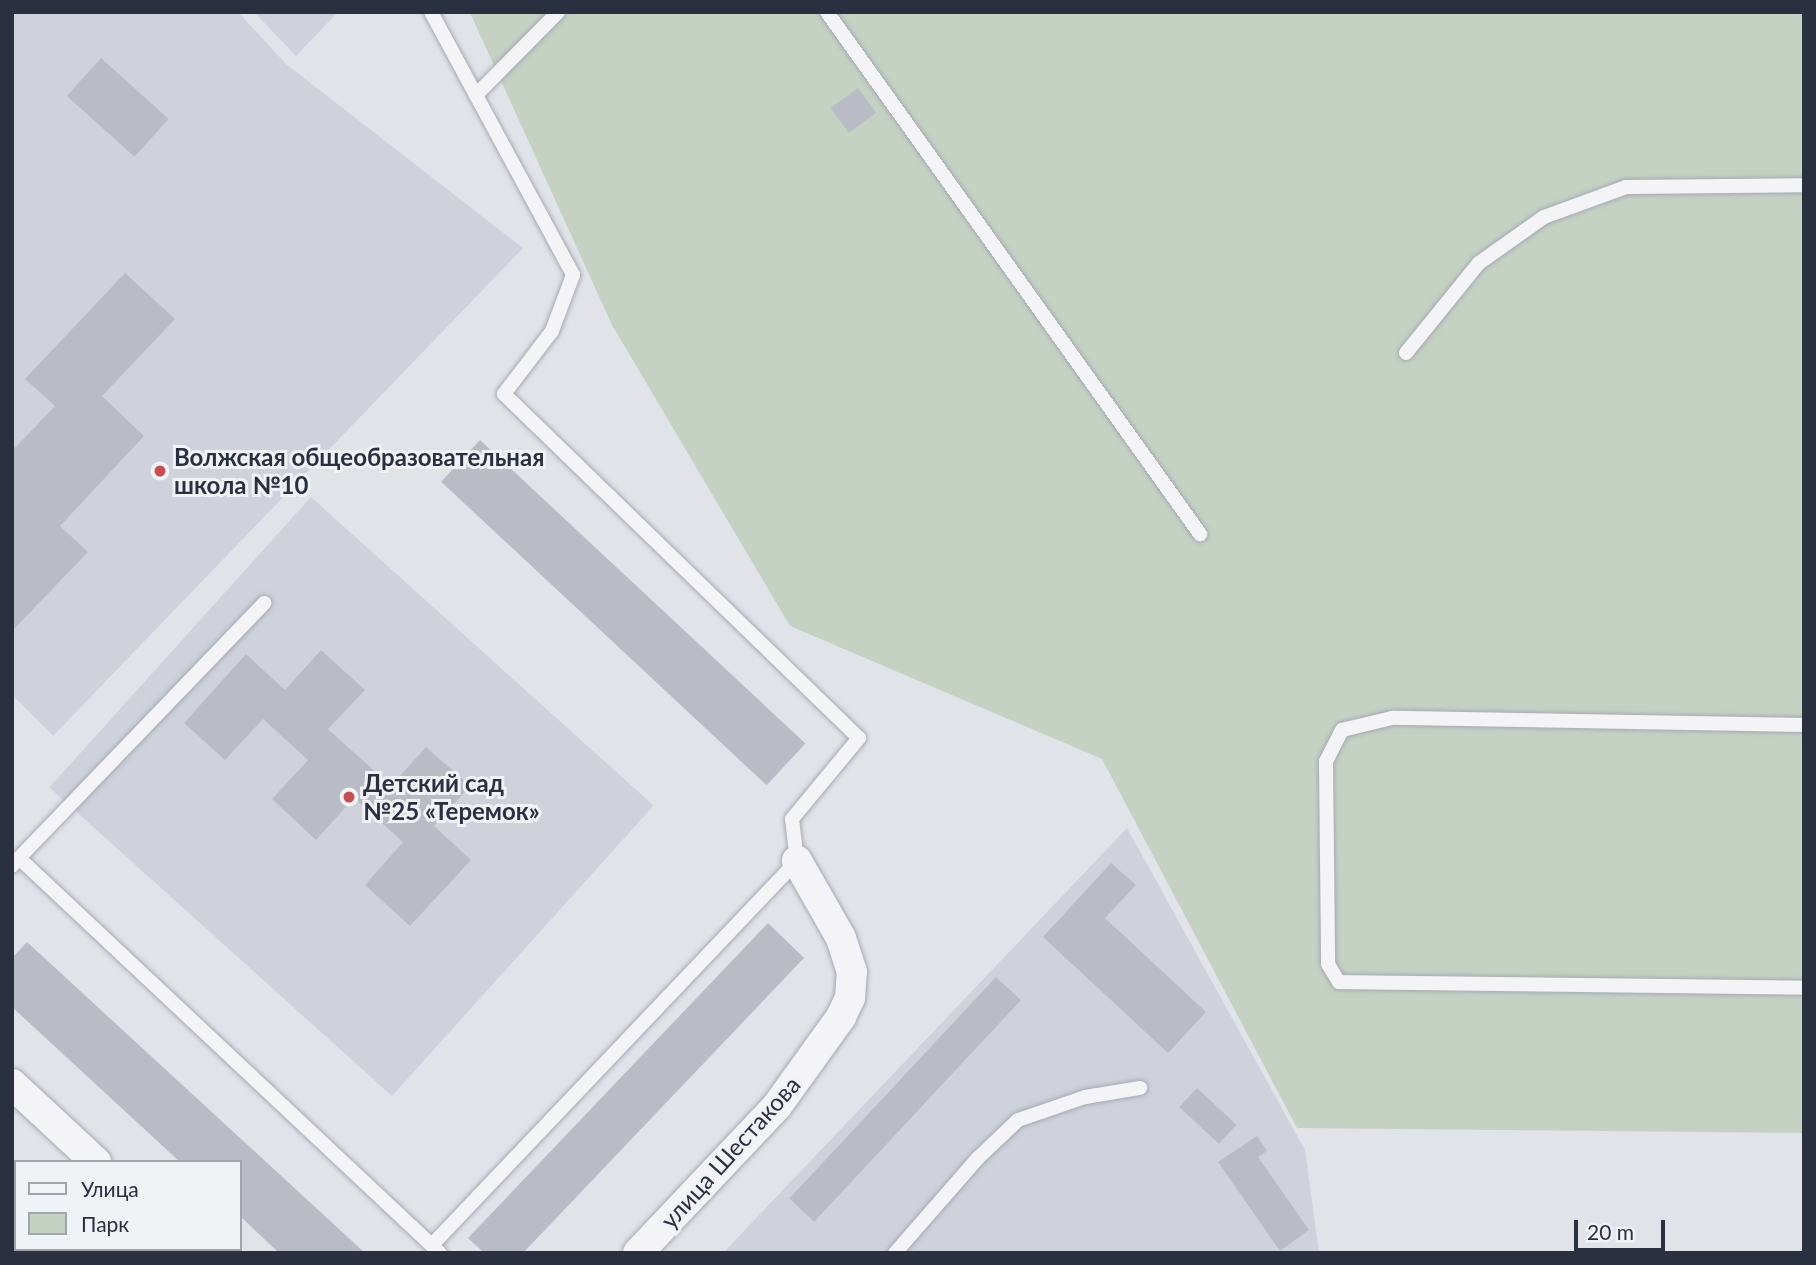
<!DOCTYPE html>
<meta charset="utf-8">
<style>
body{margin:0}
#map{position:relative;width:1816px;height:1265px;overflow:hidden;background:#e1e3e9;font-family:Lato,sans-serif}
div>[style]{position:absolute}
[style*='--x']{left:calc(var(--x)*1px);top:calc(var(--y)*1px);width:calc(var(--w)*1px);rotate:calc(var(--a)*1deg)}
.built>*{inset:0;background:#cfd2db;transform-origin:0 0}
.green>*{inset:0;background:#c5d2c3}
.building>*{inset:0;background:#b9bcc5;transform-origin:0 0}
.roads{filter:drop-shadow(0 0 2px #a6aab3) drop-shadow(0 0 2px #a6aab3)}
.lane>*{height:14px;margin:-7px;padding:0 7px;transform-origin:7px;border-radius:7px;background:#f4f4f7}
.street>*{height:30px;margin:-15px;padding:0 15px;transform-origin:15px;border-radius:15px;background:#f4f4f7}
.dots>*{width:19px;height:19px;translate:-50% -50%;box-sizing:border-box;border:4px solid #f1f2f6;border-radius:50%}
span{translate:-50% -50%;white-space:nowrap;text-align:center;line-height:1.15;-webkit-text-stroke:6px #f1f2f6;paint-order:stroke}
.poi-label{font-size:24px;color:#2a3040;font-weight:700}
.left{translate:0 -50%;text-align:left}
.street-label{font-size:24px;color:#2a3040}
.frame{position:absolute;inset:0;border:14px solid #2a3040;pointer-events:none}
.legend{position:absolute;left:14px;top:1160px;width:228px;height:91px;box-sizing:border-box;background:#f1f2f6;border:2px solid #a1a4ad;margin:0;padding:9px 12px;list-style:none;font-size:21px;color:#2a3040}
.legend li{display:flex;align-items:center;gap:14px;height:35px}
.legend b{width:35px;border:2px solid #a1a4ad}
.scale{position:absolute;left:1574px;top:1220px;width:91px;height:32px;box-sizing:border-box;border:4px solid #2a3040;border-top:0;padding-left:9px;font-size:21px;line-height:24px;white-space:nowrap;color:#2a3040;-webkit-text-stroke:5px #f1f2f6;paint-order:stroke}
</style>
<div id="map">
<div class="built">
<i style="clip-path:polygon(12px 12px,238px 12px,286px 64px,523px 248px,53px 736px,12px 695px)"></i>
<i style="clip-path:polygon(254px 12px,338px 12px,296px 56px)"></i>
<i style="left:311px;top:497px;width:461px;height:391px;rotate:42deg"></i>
<i style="clip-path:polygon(1127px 828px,1305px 1150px,1319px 1253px,723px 1253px)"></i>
</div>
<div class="green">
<i style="clip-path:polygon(473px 12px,1804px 12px,1804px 1133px,1297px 1128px,1102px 759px,790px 626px,612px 325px,471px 15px)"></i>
</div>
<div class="building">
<i style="left:101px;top:58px;width:91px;height:51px;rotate:42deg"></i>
<i style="left:858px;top:88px;width:31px;height:34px;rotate:54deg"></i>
<i style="clip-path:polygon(125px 273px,175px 319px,102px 396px,144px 436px,60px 526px,88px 552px,12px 631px,12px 445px,15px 448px,55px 406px,25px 379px)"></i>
<i style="left:480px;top:440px;width:445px;height:57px;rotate:43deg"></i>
<i style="clip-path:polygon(321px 650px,365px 690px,328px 729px,391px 786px,426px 747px,470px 786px,434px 826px,471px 860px,410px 926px,365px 885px,403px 842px,354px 798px,316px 840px,272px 799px,308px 760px,263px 719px,225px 760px,184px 723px,246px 654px,285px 690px)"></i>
<i style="clip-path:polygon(1111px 863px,1136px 885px,1105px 918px,1206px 1012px,1168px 1053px,1043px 937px)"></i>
<i style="clip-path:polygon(768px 923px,804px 958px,523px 1253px,484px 1253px,468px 1238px)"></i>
<i style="clip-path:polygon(27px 942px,365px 1253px,279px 1253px,240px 1216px,240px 1162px,180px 1162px,12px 1007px,12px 958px)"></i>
<i style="left:996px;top:977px;width:34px;height:303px;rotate:43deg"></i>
<i style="left:1197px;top:1088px;width:54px;height:26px;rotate:43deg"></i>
<i style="clip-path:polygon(1257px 1136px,1267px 1151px,1258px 1157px,1309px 1230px,1280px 1251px,1218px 1162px)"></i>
</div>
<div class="roads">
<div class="lane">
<i style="--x:431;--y:12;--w:299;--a:61.6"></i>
<i style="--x:573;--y:275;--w:60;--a:110.6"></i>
<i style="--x:552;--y:331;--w:79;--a:127.3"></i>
<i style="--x:504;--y:394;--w:494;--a:44.1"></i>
<i style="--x:859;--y:738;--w:105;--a:129.6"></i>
<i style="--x:792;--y:819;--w:42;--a:83.2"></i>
<i style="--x:797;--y:861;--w:530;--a:133.55"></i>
<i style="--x:827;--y:12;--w:642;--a:54.45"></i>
<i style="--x:476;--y:95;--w:117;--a:-45.3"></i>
<i style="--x:1406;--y:353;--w:116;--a:-51"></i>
<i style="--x:1479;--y:263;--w:80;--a:-35.3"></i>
<i style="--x:1544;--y:217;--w:87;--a:-20.1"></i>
<i style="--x:1626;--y:187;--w:178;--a:-0.6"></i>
<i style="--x:1804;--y:725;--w:412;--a:-179"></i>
<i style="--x:1392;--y:718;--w:51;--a:166.5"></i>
<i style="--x:1342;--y:730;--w:35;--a:117"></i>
<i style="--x:1326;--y:761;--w:203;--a:89.4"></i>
<i style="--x:1328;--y:964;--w:21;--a:59"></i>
<i style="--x:1339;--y:982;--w:465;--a:0.7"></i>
<i style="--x:19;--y:858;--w:354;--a:-46.1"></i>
<i style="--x:12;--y:866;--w:11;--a:-49"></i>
<i style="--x:19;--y:858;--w:577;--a:43.18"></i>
<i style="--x:895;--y:1253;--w:126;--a:-48.9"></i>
<i style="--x:978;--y:1158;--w:55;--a:-43.5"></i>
<i style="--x:1018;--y:1120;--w:71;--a:-18.9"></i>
<i style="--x:1085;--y:1097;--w:56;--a:-9.3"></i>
</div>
<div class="street">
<i style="--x:12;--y:1084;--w:115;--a:42.9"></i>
<i style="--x:190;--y:1249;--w:6;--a:45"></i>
<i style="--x:638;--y:1253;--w:202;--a:-46.6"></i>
<i style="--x:777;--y:1106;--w:110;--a:-54.3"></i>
<i style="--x:841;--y:1017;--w:21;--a:-65"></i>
<i style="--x:850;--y:998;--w:26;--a:-86"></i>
<i style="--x:852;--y:972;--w:36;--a:-108"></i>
<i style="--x:841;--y:938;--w:89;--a:-119.7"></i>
</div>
</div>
<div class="dots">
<i style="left:160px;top:471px;background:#c64e52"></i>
<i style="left:349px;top:797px;background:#c64e52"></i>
</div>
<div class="poi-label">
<span class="left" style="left:174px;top:471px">Волжская общеобразовательная<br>школа №10</span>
<span class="left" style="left:363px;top:797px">Детский сад<br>№25 «Теремок»</span>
</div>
<div class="street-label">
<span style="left:730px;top:1152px;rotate:-48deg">улица Шестакова</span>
</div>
<div class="frame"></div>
<ul class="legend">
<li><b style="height:9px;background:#f4f4f7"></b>Улица</li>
<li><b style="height:19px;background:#c5d2c3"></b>Парк</li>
</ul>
<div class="scale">20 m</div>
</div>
